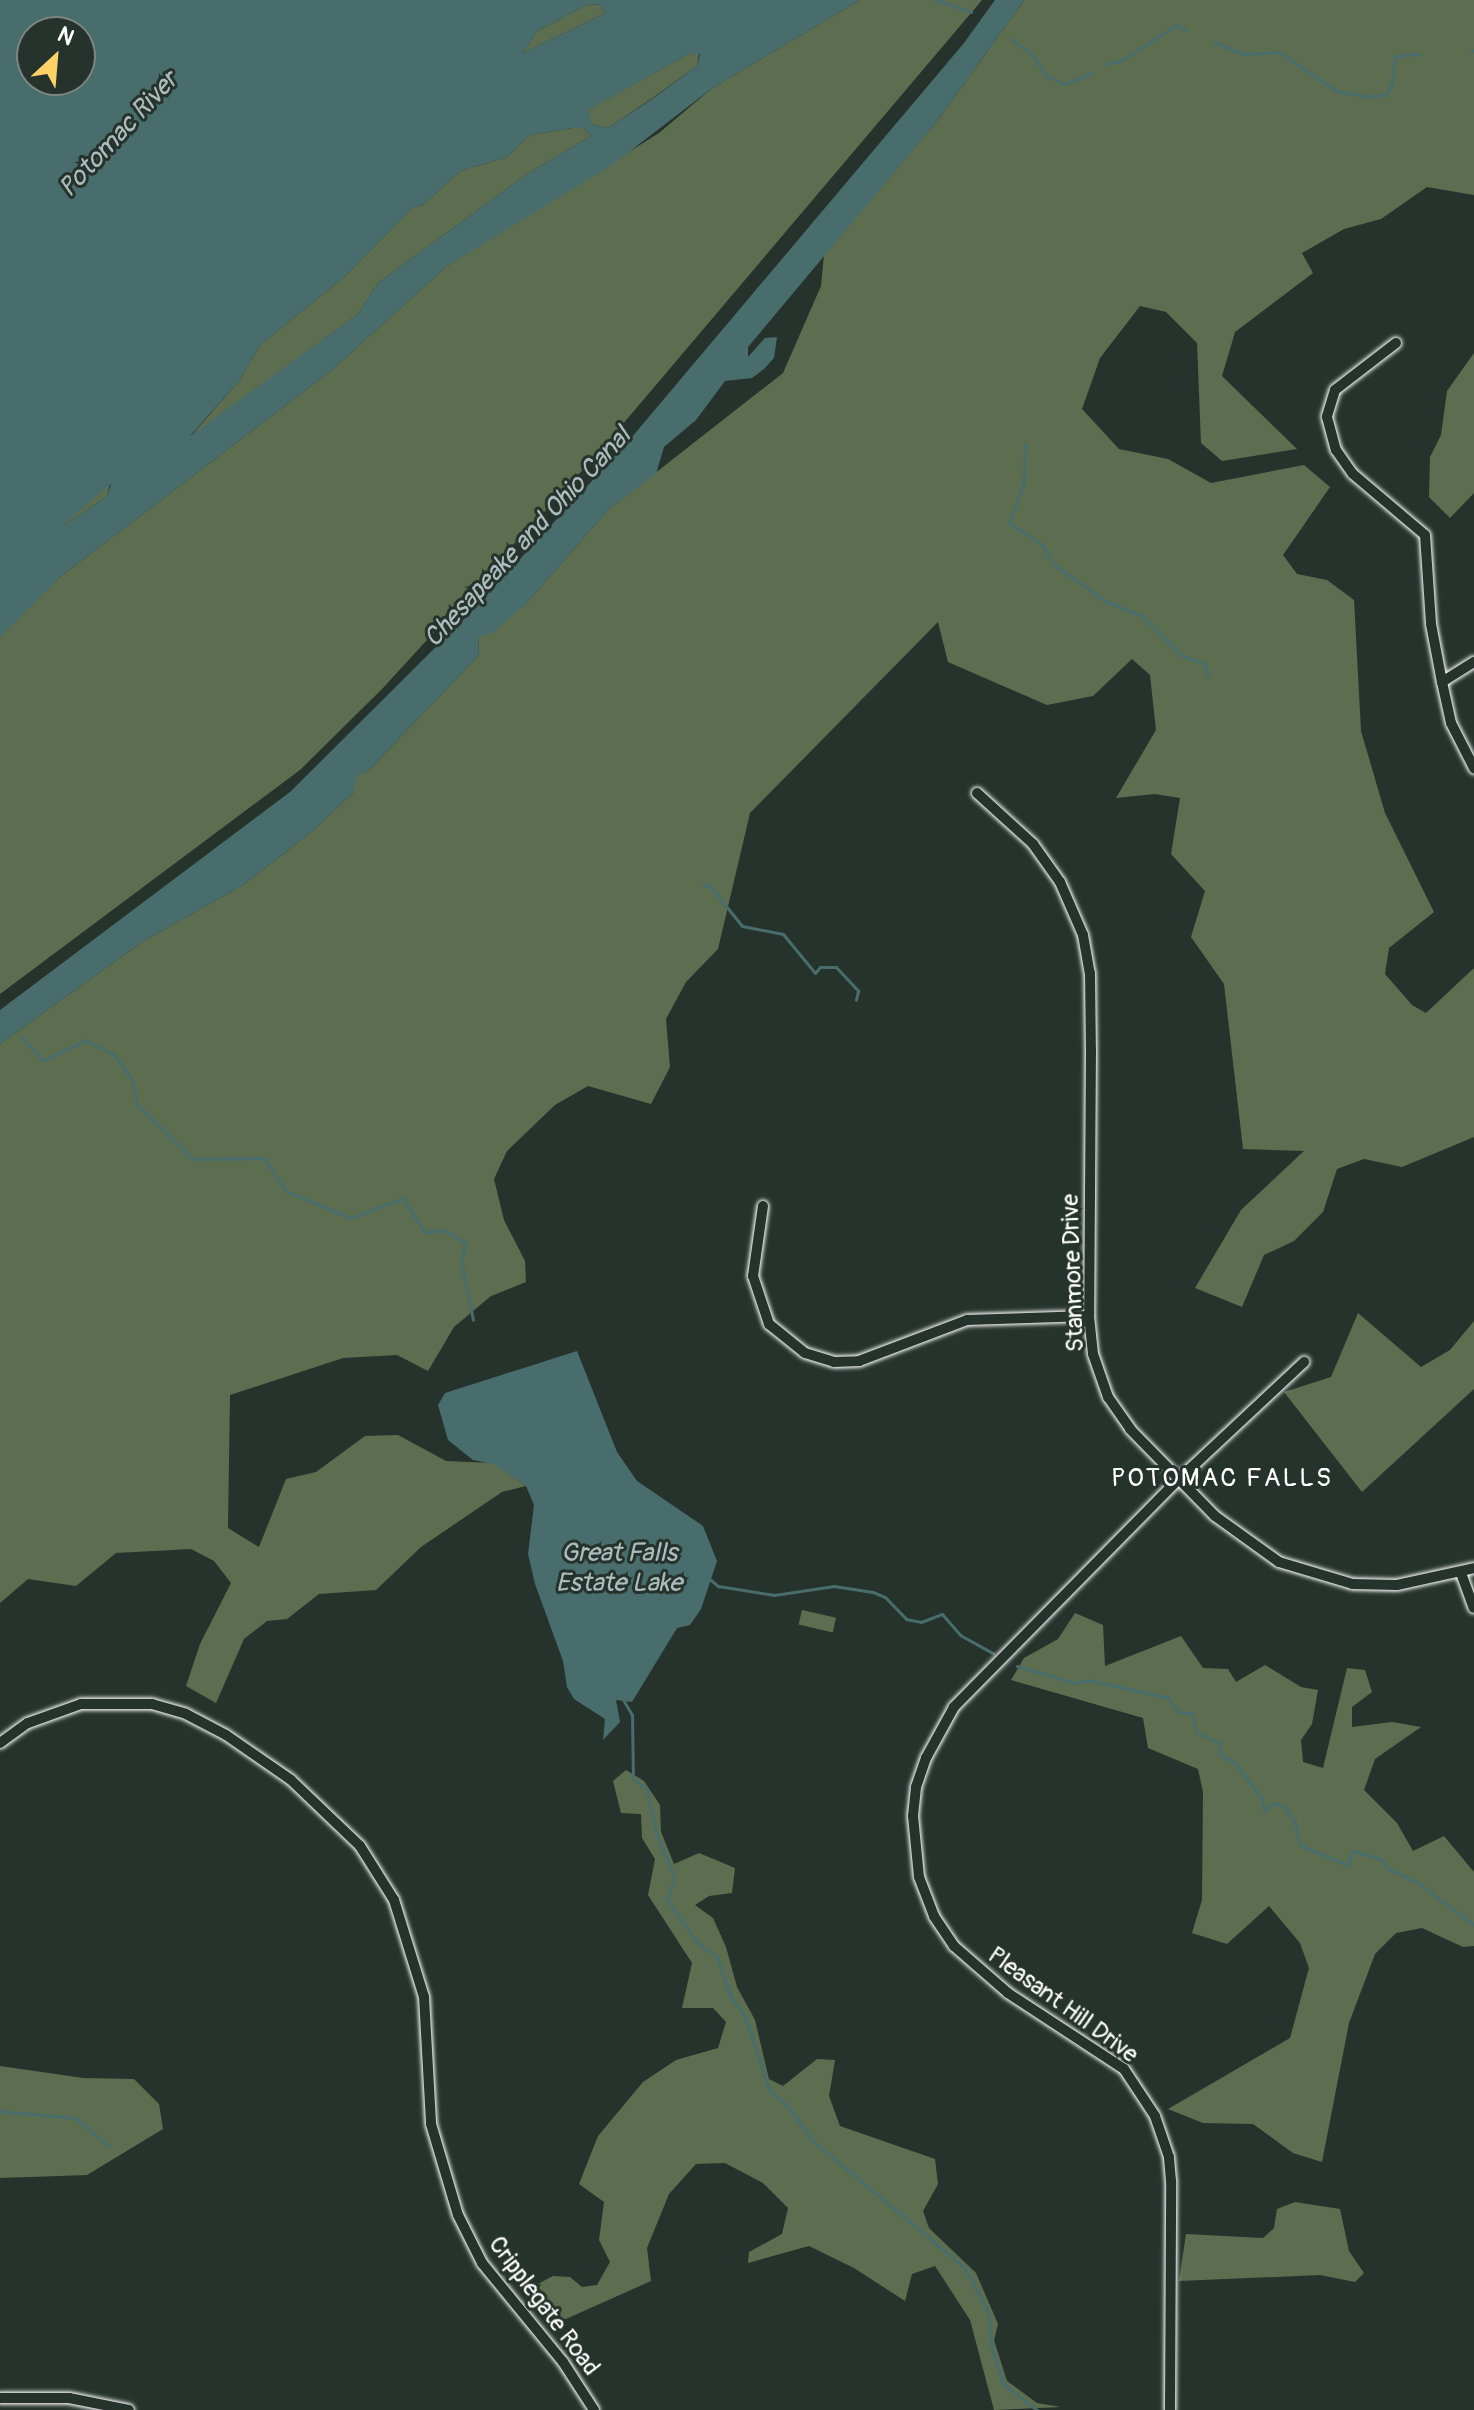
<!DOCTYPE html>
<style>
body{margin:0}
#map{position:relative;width:1474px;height:2410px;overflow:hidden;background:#26332d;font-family:Pangolin,sans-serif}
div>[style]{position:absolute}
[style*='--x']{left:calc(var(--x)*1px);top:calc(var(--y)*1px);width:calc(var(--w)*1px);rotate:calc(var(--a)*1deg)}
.green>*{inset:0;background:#5d6e50;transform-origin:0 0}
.water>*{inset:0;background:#486d6c}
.stream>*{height:3px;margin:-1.5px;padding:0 1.5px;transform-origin:1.5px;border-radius:1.5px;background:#486d6c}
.roads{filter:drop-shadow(0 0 2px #fff) drop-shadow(0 0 2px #fff)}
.minor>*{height:10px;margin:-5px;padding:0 5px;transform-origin:5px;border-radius:5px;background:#26332d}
span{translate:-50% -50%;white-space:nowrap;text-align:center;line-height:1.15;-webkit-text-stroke:6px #26332d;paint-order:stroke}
.street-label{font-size:24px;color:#fff}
.water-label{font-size:26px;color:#adbdbd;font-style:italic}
.neighbourhood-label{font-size:26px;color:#fff;letter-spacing:2px}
.north{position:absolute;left:16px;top:16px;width:80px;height:80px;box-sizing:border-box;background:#26332d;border:2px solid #7d8581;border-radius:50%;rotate:26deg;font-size:22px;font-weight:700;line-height:32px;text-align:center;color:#fff}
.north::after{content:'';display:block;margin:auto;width:28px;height:36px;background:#ffd166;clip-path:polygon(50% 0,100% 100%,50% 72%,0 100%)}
</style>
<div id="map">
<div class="green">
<i style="clip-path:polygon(860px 0,982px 0,600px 451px,383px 688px,300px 770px,0 994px,0 637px,14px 619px,60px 577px,332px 370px,447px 266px,659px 133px,711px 89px)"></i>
<i style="clip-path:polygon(1024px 0,1474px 0,1474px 195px,1427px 187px,1381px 219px,1344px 229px,1302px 253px,1313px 273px,1235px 332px,1222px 376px,1297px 449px,1222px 461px,1201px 443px,1197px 343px,1166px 312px,1140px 306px,1100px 358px,1082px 409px,1119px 449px,1168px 459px,1211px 483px,1304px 465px,1330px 487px,1283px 555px,1297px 574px,1327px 580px,1354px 600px,1361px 731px,1385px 813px,1434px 912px,1389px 948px,1385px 974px,1412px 1005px,1426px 1013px,1474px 968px,1474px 1137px,1402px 1167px,1364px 1159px,1337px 1169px,1323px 1212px,1294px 1241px,1264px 1255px,1242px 1307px,1195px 1288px,1241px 1210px,1304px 1151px,1243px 1149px,1224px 984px,1191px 937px,1205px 891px,1171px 854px,1180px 798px,1155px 794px,1116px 798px,1156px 730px,1150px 675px,1132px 659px,1093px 696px,1047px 705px,948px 662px,938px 622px,750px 813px,718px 949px,686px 982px,666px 1019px,670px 1067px,651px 1104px,588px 1086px,555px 1105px,507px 1151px,494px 1179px,504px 1220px,525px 1261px,526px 1282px,491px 1296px,454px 1327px,428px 1371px,397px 1355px,343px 1358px,230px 1395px,228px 1528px,259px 1547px,286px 1479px,316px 1472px,365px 1436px,398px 1435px,446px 1461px,493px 1463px,526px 1486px,502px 1492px,421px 1547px,376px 1590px,319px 1594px,287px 1619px,267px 1621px,244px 1639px,216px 1703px,186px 1686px,200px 1644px,231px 1583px,214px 1561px,191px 1549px,116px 1553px,76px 1586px,28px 1579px,0 1603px,0 1044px,142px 942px,243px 885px,309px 834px,354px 792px,356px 776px,369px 770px,479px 655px,478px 637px,525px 605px,608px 510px,783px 373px,821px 286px,824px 255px,938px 120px)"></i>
<i style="clip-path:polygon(589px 4px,601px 5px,605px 13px,523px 53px,537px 31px)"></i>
<i style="clip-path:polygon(689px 54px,699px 54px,697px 66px,651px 99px,608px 128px,591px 124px,587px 110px)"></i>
<i style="clip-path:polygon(572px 128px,583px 128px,591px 136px,527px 174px,378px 283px,358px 314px,190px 437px,240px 380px,260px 345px,343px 278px,412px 208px,423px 205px,460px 171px,507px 157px,530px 135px)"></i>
<i style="clip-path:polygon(1474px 353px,1474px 493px,1450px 518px,1429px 497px,1430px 457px,1441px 435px,1447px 391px)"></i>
<i style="clip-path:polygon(110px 483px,107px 496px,64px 526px,64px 524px)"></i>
<i style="clip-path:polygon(1358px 1313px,1421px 1367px,1450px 1350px,1474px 1321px,1474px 1389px,1362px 1492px,1284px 1392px,1331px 1377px)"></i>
<i style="left:802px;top:1610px;width:35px;height:15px;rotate:13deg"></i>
<i style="clip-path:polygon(1075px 1613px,1103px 1625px,1105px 1666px,1181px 1636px,1203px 1668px,1228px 1669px,1236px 1682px,1265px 1665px,1301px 1687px,1318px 1690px,1312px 1724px,1301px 1740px,1303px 1762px,1323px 1768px,1347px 1668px,1365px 1670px,1372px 1692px,1352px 1707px,1352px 1727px,1392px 1722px,1421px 1727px,1375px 1759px,1364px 1790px,1397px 1823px,1413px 1851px,1444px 1836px,1474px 1872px,1474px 1946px,1463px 1947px,1422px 1928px,1396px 1933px,1375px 1954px,1349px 2023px,1322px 2162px,1293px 2153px,1253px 2124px,1203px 2123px,1168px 2109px,1290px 2038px,1309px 1968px,1300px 1943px,1269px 1906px,1227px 1944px,1192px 1933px,1202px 1900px,1203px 1792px,1198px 1769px,1148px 1748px,1143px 1718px,1011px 1680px,1024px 1658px,1058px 1639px)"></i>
<i style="clip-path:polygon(626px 1770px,644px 1781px,660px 1805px,661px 1832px,674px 1864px,699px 1853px,735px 1868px,732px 1893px,709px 1896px,695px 1905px,713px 1918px,726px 1947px,737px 1987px,755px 2020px,769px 2079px,783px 2086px,817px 2059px,835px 2060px,829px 2096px,840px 2126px,935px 2159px,938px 2184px,923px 2211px,929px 2228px,976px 2273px,998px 2324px,994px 2340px,1007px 2381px,1037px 2403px,1061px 2407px,994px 2410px,970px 2320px,935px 2266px,912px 2274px,905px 2301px,854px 2268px,809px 2246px,748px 2263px,749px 2252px,782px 2234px,788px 2208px,763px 2183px,725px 2163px,696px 2164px,669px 2194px,647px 2248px,651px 2281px,557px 2323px,534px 2286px,553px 2276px,570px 2277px,582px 2287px,597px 2285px,610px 2262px,599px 2240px,604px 2202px,579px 2184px,598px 2136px,643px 2082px,676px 2060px,718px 2048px,726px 2022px,713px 2008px,682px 2008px,692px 1963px,648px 1895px,655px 1859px,642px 1838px,641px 1814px,621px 1813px,613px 1781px)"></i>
<i style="clip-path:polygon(0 2066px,83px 2078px,134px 2079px,159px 2104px,163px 2129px,87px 2175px,0 2178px)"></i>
<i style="clip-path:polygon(1295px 2202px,1340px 2209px,1349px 2251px,1364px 2273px,1355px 2282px,1320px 2275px,1179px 2281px,1186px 2234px,1263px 2238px,1274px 2228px,1277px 2209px)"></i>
</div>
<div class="water">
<i style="clip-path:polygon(evenodd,0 0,860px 0,711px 89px,612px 165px,447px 266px,332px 370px,60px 577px,0 637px,0 0,589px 4px,601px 5px,605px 13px,523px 53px,537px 31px,589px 4px,0 0,80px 32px,80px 80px,32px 80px,32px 32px,80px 32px,0 0,689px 54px,700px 54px,697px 66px,652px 99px,608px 128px,591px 124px,588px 110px,689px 54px,0 0,572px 128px,583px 128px,591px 136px,527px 174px,378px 283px,358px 314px,190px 436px,240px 380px,260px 345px,343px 278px,412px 208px,423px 205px,460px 171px,507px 157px,530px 135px,572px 128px,0 0,111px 484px,107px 496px,64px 526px,64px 524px,111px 484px)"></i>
<i style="clip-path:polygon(995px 0,1024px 0,938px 120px,748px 347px,748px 357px,765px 338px,777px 337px,774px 358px,764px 369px,752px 378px,725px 381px,696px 420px,664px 447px,656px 474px,608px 510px,525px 605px,491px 634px,478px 637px,479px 655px,369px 770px,357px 776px,354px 792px,309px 834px,243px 885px,142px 942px,0 1044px,0 1010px,290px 792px,473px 610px,626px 444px,964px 43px)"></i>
<i style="clip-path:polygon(577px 1351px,617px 1452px,637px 1481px,703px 1526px,717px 1561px,701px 1609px,690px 1625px,677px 1628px,632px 1702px,616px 1700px,620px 1722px,603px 1740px,605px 1719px,574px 1699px,567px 1687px,563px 1661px,535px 1584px,528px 1554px,534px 1505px,526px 1486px,493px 1464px,473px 1460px,448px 1440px,438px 1405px,445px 1393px)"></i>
</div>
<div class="stream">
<i style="--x:935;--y:0;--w:38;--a:18"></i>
<i style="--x:1011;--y:39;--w:29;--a:36"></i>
<i style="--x:1034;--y:56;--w:22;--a:60"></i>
<i style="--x:1045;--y:75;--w:21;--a:25"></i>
<i style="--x:1064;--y:84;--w:30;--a:-21"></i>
<i style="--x:1214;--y:42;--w:32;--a:22"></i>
<i style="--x:1244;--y:54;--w:35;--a:-3"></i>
<i style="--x:1279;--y:52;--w:71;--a:34.1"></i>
<i style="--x:1338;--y:92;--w:29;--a:8"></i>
<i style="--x:1367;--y:96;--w:18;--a:-3"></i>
<i style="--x:1385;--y:95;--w:13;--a:-58"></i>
<i style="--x:1392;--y:84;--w:28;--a:-84"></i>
<i style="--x:1395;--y:56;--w:24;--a:-5"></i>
<i style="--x:1471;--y:51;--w:3;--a:-18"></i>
<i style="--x:1106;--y:64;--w:16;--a:-14"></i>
<i style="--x:1122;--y:60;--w:65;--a:-32.5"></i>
<i style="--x:1177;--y:25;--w:10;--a:29"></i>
<i style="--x:1025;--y:444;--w:38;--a:92"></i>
<i style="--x:1024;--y:482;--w:44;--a:110.1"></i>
<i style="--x:1009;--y:523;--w:40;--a:32.9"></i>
<i style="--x:1043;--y:545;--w:20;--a:63"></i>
<i style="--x:1052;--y:563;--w:65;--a:35.6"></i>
<i style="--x:1105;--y:601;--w:40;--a:22"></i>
<i style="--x:1142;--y:616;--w:55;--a:45"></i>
<i style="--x:1181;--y:655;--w:25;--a:21"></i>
<i style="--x:1204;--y:664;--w:13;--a:72"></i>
<i style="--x:703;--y:885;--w:7;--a:8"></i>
<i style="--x:710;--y:886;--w:51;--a:51.3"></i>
<i style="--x:742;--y:926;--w:42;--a:11"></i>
<i style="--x:783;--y:934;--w:50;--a:50.6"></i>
<i style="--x:815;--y:973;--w:8;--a:-50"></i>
<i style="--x:820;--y:967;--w:16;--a:0"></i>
<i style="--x:836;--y:967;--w:33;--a:47"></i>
<i style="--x:858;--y:991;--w:9;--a:103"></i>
<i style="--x:21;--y:1037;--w:33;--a:47"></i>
<i style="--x:43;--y:1061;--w:48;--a:-26"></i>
<i style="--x:86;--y:1040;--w:32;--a:28"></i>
<i style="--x:114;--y:1055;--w:31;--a:54"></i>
<i style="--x:132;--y:1080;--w:25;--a:78"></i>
<i style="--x:137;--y:1104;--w:78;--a:44.5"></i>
<i style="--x:193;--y:1159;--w:71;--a:-0.8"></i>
<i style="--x:264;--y:1158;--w:40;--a:56"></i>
<i style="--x:286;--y:1191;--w:70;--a:22.6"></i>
<i style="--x:351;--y:1218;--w:56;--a:-21"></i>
<i style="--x:403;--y:1198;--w:40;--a:58"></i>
<i style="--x:424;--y:1232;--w:22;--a:-3"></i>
<i style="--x:446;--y:1231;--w:23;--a:31"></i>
<i style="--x:466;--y:1243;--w:19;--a:106"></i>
<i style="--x:461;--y:1261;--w:60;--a:78.5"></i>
<i style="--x:706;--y:1576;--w:16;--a:40"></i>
<i style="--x:718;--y:1586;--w:57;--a:9.1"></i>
<i style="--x:774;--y:1595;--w:61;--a:-8.5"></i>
<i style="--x:834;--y:1586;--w:39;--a:9"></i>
<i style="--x:873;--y:1592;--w:13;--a:23"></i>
<i style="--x:885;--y:1597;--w:30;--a:46"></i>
<i style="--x:906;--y:1619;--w:15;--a:11"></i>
<i style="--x:921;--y:1622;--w:22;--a:-21"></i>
<i style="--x:942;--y:1614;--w:28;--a:49"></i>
<i style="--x:960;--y:1635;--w:38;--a:29"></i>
<i style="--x:1017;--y:1666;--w:60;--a:16.3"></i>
<i style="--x:1075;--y:1683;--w:13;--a:-13"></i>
<i style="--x:1088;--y:1680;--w:83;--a:12.5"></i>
<i style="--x:1169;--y:1698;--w:17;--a:57"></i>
<i style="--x:1178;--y:1712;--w:14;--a:4"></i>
<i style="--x:1192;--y:1713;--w:19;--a:78"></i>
<i style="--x:1196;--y:1732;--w:26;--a:25"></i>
<i style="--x:1220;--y:1743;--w:11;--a:95"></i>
<i style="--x:1219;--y:1754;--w:20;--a:30"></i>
<i style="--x:1236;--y:1764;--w:44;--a:53.4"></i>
<i style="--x:1262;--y:1799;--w:12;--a:81"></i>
<i style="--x:1264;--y:1811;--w:13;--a:-39"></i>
<i style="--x:1274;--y:1803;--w:11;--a:22"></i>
<i style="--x:1284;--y:1807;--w:19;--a:55"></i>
<i style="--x:1295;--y:1823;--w:23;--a:77"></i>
<i style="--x:1300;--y:1845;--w:51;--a:23.1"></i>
<i style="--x:1347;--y:1865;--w:15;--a:-67"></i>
<i style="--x:1353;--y:1851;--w:29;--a:16"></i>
<i style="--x:1381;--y:1859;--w:11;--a:56"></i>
<i style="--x:1387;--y:1868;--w:34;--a:26"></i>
<i style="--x:1418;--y:1883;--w:70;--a:36.9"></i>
<i style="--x:621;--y:1696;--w:22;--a:60"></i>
<i style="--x:632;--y:1715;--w:64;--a:89.1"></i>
<i style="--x:633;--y:1779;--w:17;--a:36"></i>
<i style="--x:647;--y:1789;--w:48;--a:78"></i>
<i style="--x:657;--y:1836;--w:46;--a:66.8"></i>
<i style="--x:675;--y:1878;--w:22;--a:114"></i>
<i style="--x:666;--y:1898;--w:55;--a:54.6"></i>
<i style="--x:698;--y:1943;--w:24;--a:36"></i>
<i style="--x:717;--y:1957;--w:42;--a:70.7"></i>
<i style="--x:731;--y:1997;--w:24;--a:54"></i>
<i style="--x:745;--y:2016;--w:78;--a:72"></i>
<i style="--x:769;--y:2090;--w:23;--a:40"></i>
<i style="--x:787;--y:2105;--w:46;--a:53.9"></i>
<i style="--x:814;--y:2142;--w:195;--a:39.8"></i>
<i style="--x:964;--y:2267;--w:50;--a:61.4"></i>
<i style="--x:988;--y:2311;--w:37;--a:84"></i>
<i style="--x:992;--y:2348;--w:38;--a:73"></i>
<i style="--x:1003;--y:2384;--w:43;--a:37.4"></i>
<i style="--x:0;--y:2111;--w:75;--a:5.3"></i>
<i style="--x:75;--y:2118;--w:44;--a:39.5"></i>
</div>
<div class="roads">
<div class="minor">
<i style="--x:1396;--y:343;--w:77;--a:142.4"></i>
<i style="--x:1335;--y:390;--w:28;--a:107"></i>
<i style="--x:1327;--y:417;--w:34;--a:75"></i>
<i style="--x:1336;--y:450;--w:29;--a:55"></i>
<i style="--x:1353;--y:474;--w:94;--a:40.3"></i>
<i style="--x:1425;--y:535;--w:89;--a:86.1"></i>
<i style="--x:1431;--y:624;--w:59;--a:79.3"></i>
<i style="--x:1442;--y:682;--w:42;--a:77.6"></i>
<i style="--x:1451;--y:723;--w:51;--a:62.9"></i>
<i style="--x:1442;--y:682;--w:38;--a:-32"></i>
<i style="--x:977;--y:793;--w:76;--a:42.3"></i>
<i style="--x:1033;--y:844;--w:47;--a:54.6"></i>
<i style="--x:1060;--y:882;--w:58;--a:66.5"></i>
<i style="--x:1083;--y:935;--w:39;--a:80"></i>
<i style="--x:1090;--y:973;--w:77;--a:89.3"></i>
<i style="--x:1091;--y:1050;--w:266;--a:90.4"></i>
<i style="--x:1089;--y:1316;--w:38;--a:84"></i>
<i style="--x:1093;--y:1354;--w:46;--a:70.8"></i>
<i style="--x:1108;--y:1397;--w:39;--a:55"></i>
<i style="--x:1130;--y:1429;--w:122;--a:45.7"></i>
<i style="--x:1215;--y:1516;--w:79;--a:35.7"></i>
<i style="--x:1279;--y:1562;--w:77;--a:16.6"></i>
<i style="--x:1353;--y:1584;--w:44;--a:1.3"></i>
<i style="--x:1397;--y:1585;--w:79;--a:-12.4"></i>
<i style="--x:763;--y:1206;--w:71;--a:98.1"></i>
<i style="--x:753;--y:1276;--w:51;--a:71.6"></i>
<i style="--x:769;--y:1324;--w:46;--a:38.9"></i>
<i style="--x:805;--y:1353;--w:30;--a:17"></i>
<i style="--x:834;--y:1362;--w:25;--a:-2"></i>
<i style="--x:859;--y:1361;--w:116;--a:-20.8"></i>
<i style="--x:967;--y:1320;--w:122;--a:-1.9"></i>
<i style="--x:1461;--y:1573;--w:37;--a:70"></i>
<i style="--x:0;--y:1743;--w:34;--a:-36"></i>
<i style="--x:28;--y:1723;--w:56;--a:-19.7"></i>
<i style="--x:81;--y:1704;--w:71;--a:0"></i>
<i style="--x:152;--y:1704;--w:35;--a:16"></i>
<i style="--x:186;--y:1714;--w:45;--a:27.7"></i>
<i style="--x:226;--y:1735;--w:79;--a:34.7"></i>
<i style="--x:291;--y:1780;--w:95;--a:43.7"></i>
<i style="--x:360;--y:1846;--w:64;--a:57.8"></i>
<i style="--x:394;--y:1900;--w:102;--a:72.8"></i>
<i style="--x:424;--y:1997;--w:127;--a:86.8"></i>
<i style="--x:431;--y:2124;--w:95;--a:73.5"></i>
<i style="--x:458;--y:2215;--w:54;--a:63.4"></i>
<i style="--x:482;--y:2263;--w:128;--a:50.7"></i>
<i style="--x:563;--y:2362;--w:57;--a:57.1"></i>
<i style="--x:0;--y:2398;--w:69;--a:0"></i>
<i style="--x:69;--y:2398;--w:61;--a:11.3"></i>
<i style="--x:1170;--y:2410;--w:229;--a:-89.7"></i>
<i style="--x:1171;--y:2181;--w:24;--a:-95"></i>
<i style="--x:1169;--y:2157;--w:43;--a:-108.9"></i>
<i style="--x:1155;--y:2116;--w:56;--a:-123.4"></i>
<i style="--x:1124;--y:2069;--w:139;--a:-146.8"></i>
<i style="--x:1008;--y:1993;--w:72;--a:-139"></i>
<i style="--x:954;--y:1946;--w:36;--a:-124"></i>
<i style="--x:934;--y:1916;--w:42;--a:-111"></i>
<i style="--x:919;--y:1877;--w:61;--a:-95.6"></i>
<i style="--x:913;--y:1816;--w:29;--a:-84"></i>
<i style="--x:916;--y:1787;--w:31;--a:-71"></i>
<i style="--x:926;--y:1758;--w:58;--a:-61.2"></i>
<i style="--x:954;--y:1707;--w:319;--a:-45.4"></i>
<i style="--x:1178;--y:1480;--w:173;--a:-43.1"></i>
</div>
</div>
<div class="street-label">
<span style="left:1073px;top:1273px;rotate:-92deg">Stanmore Drive</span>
<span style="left:1063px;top:2005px;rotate:36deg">Pleasant Hill Drive</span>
<span style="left:544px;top:2306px;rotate:53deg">Cripplegate Road</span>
</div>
<div class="water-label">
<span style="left:119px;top:135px;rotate:-47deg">Potomac River</span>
<span style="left:528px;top:538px;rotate:-47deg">Chesapeake and Ohio Canal</span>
<span style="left:619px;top:1569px">Great Falls<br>Estate Lake</span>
</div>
<div class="neighbourhood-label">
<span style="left:1222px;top:1479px">POTOMAC FALLS</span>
</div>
<div class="north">N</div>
</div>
